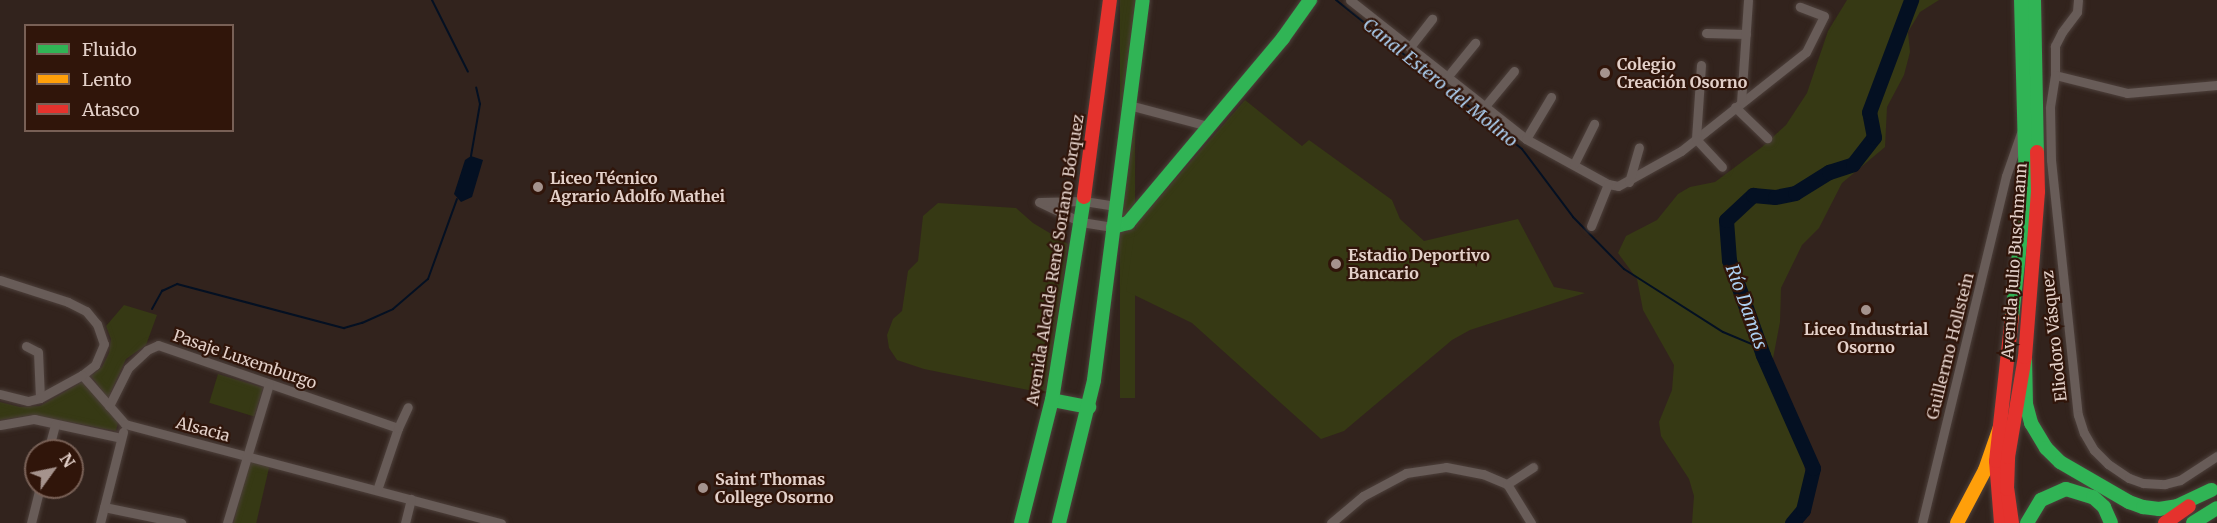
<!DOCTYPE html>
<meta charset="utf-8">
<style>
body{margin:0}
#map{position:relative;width:2217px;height:523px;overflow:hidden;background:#32231d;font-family:Merriweather,serif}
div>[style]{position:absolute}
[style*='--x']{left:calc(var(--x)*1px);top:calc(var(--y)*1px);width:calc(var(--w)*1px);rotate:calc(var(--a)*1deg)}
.green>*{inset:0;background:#363914;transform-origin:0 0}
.water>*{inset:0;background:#041022}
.stream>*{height:2px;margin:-1px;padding:0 1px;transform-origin:1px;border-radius:1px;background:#041022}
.river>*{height:15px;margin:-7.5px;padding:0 7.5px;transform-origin:7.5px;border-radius:7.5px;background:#041022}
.roads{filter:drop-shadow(0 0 2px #4d403b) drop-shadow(0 0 2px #4d403b)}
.street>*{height:9px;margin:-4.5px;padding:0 4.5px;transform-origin:4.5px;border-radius:4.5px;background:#685c58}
.fast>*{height:14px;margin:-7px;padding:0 7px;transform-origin:7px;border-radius:7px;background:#30b455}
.slow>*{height:14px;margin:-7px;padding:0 7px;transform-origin:7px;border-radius:7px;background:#ff9f0a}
.jam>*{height:14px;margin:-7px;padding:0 7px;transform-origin:7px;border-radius:7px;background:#e5322d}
.dots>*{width:16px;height:16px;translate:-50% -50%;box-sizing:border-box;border:3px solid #30150a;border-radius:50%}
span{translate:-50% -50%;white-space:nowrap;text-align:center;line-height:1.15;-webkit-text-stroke:4.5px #30150a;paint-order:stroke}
.poi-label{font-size:16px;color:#e3d0c9;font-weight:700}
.left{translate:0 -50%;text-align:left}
.street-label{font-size:16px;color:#e3d0c9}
.water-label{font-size:18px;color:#add0f2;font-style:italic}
.legend{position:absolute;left:24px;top:24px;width:210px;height:108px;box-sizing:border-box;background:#30150a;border:2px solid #786056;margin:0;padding:8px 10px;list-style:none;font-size:18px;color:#e3d0c9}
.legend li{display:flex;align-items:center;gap:12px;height:30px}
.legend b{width:30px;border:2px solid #786056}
.north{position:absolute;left:24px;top:439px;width:60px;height:60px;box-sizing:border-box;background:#30150a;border:2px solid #786056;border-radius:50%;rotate:57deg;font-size:16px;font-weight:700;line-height:24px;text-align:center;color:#e3d0c9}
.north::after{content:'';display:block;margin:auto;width:21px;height:27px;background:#a5938d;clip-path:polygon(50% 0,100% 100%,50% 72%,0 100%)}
</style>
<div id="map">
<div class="green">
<i style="left:1120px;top:0;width:15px;height:398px"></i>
<i style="clip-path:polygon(1847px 0,1939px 0,1920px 12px,1908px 32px,1910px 52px,1904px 75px,1887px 107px,1885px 147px,1842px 183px,1819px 228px,1802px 245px,1781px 288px,1780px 322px,1770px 374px,1798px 433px,1806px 476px,1803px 511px,1798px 523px,1692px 523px,1694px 496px,1689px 479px,1661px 436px,1659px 422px,1672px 390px,1674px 365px,1643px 310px,1637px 279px,1618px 253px,1626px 236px,1657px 220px,1678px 194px,1690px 187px,1715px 182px,1762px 147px,1786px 125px,1807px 93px,1828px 31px)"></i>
<i style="clip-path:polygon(1245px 100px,1302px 146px,1309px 140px,1392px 200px,1400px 219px,1424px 241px,1518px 219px,1554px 287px,1585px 293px,1470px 330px,1452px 340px,1344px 431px,1321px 439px,1192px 323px,1126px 291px,1136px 224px)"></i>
<i style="clip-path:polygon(938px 203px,1016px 208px,1033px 223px,1068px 244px,1048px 394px,924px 369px,897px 360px,889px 348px,887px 335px,893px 319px,902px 311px,908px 271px,918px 261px,923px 216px)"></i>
<i style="clip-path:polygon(124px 305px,157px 315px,146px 345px,126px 359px,108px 398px,91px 376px,102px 367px,109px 353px,111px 339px,106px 326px)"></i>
<i style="left:218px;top:374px;width:47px;height:30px;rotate:17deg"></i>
<i style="clip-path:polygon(82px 382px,118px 422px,116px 431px,33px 415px,0 420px,0 402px,20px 407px,40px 406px)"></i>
<i style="left:248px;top:461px;width:22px;height:64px;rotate:13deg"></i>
</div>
<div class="water">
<i style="clip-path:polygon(471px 156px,483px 160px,472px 197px,461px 202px,454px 194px,465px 160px)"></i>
</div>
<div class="stream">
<i style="--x:432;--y:0;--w:80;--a:63.4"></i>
<i style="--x:1336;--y:0;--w:238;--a:38.7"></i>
<i style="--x:1522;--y:149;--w:85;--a:53.1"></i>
<i style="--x:1573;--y:217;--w:73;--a:45.6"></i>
<i style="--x:1624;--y:269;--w:117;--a:32.5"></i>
<i style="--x:1723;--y:332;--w:41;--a:22.8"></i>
<i style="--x:471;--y:156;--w:53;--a:-80.2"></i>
<i style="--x:480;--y:104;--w:17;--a:-103"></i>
<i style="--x:152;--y:309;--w:21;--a:-61"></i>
<i style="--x:162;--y:291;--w:17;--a:-25"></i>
<i style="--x:177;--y:284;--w:173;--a:14.8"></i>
<i style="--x:344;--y:328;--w:19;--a:-16"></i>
<i style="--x:362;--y:323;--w:34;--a:-24"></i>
<i style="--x:393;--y:309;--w:46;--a:-40.6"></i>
<i style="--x:428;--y:279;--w:85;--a:-70.1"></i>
</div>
<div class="river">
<i style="--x:1792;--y:523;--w:17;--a:-50"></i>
<i style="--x:1803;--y:510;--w:43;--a:-76.6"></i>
<i style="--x:1813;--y:468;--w:124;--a:-113.9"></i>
<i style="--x:1763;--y:355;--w:101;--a:-109.7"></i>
<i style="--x:1729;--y:260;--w:40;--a:-94.3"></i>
<i style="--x:1726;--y:220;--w:37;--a:-43"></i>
<i style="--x:1753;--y:195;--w:22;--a:5"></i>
<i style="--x:1775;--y:197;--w:20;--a:-11"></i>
<i style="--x:1795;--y:193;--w:40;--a:-32"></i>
<i style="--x:1829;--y:172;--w:25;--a:-18"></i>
<i style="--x:1853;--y:164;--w:34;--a:-52"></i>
<i style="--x:1874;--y:137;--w:25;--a:-101"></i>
<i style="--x:1869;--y:112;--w:120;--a:-69.4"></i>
</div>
<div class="roads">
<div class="street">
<i style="--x:1350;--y:0;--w:224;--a:38.3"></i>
<i style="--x:1526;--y:139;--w:94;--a:28.8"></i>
<i style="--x:1608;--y:184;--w:10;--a:11"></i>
<i style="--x:1618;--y:186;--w:72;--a:-29.1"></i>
<i style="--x:1681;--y:151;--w:159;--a:-38.4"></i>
<i style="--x:1806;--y:52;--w:40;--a:-63.4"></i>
<i style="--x:1824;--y:16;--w:26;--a:-159"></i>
<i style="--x:2078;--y:0;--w:12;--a:95"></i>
<i style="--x:2077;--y:12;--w:25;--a:127"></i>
<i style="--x:2062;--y:32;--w:16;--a:117"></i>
<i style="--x:2055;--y:46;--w:29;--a:90"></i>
<i style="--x:2055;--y:75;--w:74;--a:14"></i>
<i style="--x:2127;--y:93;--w:90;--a:-5.1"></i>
<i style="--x:1706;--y:33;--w:40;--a:1.4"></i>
<i style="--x:1410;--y:47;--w:36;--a:-52"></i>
<i style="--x:1701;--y:65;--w:74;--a:93.9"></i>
<i style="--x:1696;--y:139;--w:38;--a:47"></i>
<i style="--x:2055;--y:75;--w:33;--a:99"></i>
<i style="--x:2050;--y:108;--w:52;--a:88.9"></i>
<i style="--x:2051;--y:160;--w:256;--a:84"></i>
<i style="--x:2078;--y:415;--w:19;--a:72"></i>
<i style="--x:2084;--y:433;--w:20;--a:60"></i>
<i style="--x:2094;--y:450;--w:20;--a:45"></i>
<i style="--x:2108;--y:464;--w:25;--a:34"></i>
<i style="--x:2129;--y:478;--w:15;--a:20"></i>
<i style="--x:2143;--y:483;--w:22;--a:3"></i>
<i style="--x:2165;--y:484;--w:16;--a:-15"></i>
<i style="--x:2180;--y:480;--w:44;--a:-33"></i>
<i style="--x:1448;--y:76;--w:43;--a:-50.7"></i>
<i style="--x:1741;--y:103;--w:103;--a:-86.1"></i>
<i style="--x:1129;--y:105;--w:82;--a:14.9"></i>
<i style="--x:1486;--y:105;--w:44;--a:-50.5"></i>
<i style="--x:1735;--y:107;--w:45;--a:44.1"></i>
<i style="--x:1526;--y:139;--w:49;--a:-59.2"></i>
<i style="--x:1574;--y:164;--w:45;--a:-63.4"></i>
<i style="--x:1629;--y:182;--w:36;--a:-74"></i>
<i style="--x:1039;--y:202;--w:47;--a:25.5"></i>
<i style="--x:1081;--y:222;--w:32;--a:9"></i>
<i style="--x:1041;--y:202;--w:43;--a:-1.3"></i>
<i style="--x:1084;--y:201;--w:32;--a:9"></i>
<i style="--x:1591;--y:226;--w:45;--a:-68"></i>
<i style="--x:0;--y:280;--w:71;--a:17.9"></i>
<i style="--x:68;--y:302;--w:20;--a:27"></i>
<i style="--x:86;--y:311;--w:17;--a:50"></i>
<i style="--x:97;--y:324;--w:21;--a:71"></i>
<i style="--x:104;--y:344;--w:23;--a:113"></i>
<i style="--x:95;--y:365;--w:16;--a:142"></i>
<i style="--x:82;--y:375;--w:65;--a:48.7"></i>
<i style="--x:125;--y:424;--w:389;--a:14.8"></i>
<i style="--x:26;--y:346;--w:13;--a:27"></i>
<i style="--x:38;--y:352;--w:46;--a:87.5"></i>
<i style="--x:0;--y:394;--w:29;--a:14"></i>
<i style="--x:28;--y:401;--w:12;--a:-14"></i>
<i style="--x:40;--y:398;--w:48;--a:-28.7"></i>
<i style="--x:109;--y:406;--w:42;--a:-63.4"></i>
<i style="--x:128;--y:368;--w:26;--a:-43"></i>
<i style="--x:147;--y:350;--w:12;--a:-24"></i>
<i style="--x:158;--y:345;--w:254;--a:19.1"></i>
<i style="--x:398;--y:428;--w:65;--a:108.7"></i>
<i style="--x:0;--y:425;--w:35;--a:-10"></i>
<i style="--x:34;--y:419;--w:89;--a:12.3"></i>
<i style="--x:398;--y:428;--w:23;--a:-65"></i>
<i style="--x:48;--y:451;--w:28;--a:-75"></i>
<i style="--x:1507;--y:484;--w:31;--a:-33"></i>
<i style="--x:104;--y:507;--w:79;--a:11.7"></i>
<i style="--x:31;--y:523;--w:37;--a:-76"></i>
<i style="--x:100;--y:523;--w:94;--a:-75.8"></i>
<i style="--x:227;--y:523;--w:145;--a:-73.2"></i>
<i style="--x:405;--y:523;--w:25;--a:-76"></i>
<i style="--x:1331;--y:523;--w:42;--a:-40.2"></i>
<i style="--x:1363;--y:496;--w:49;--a:-28.1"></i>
<i style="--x:1406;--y:473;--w:40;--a:-8.5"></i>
<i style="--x:1446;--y:467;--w:38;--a:11"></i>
<i style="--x:1483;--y:474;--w:26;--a:23"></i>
<i style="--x:1507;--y:484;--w:46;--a:58.4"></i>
<i style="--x:1922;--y:523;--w:357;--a:-76.4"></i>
<i style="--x:2006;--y:176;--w:46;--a:-70.8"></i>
</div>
<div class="fast">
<i style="--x:2034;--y:0;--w:152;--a:88.9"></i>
<i style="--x:1113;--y:227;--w:16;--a:-15"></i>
<i style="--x:1128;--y:223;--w:241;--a:-50"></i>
<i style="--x:1283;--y:38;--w:47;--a:-54.6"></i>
<i style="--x:2012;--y:317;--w:128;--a:-83.7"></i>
<i style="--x:2026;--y:190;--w:190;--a:-91.5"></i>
<i style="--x:2025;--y:357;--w:47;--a:88.8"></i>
<i style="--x:2026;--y:404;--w:20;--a:75"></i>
<i style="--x:2031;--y:423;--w:29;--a:59"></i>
<i style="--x:2046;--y:448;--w:20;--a:45"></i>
<i style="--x:2060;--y:462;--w:80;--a:30.1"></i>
<i style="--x:2129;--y:502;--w:15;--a:20"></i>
<i style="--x:2143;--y:507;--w:16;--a:7"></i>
<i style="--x:2159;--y:509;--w:18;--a:-9"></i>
<i style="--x:2177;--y:506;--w:38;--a:-25"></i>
<i style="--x:1052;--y:400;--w:38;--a:11"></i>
<i style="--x:1021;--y:523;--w:127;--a:-75.9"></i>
<i style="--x:1052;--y:400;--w:206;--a:-81"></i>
<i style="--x:1059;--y:523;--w:147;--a:-76.2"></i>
<i style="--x:1094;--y:380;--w:383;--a:-82.7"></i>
<i style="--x:2027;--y:523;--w:27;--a:-59"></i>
<i style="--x:2041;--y:500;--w:27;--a:-24"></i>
<i style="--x:2066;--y:489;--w:28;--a:17"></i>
<i style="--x:2093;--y:497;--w:15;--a:42"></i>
<i style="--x:2104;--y:507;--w:17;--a:66"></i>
<i style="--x:2193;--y:523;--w:28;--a:-32"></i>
</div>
<div class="slow">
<i style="--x:1957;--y:523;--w:60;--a:-62.2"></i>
<i style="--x:1985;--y:470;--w:49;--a:-70.8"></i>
</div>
<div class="jam">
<i style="--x:1084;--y:197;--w:199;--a:-82.5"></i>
<i style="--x:2001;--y:523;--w:62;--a:-94.6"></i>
<i style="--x:1996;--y:461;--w:145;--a:-83.7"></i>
<i style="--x:2012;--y:523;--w:34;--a:-98"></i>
<i style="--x:2007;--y:489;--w:32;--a:-88"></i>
<i style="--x:2008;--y:457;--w:101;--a:-80.4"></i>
<i style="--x:2025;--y:357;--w:166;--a:-85.5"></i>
<i style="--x:2038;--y:192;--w:40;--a:-91.4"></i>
<i style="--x:2165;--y:523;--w:29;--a:-35"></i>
</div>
</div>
<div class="dots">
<i style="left:1605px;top:73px;background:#a5938d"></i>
<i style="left:538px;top:187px;background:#a5938d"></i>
<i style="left:1336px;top:264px;background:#a5938d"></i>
<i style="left:1866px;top:310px;background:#a5938d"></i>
<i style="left:703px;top:488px;background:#a5938d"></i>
</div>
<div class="poi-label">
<span class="left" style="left:1617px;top:73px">Colegio<br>Creación Osorno</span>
<span class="left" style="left:550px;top:187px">Liceo Técnico<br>Agrario Adolfo Mathei</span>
<span class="left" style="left:1348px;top:264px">Estadio Deportivo<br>Bancario</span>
<span style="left:1866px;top:338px">Liceo Industrial<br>Osorno</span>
<span class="left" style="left:715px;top:488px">Saint Thomas<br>College Osorno</span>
</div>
<div class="street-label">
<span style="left:1055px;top:260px;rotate:-81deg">Avenida Alcalde René Soriano Bórquez</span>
<span style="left:2014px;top:261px;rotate:-86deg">Avenida Julio Buschmann</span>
<span style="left:2054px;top:336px;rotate:-96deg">Eliodoro Vásquez</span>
<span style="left:1950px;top:346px;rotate:-76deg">Guillermo Hollstein</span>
<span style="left:245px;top:359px;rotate:19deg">Pasaje Luxemburgo</span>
<span style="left:203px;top:429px;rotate:15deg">Alsacia</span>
</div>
<div class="water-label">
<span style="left:1440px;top:83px;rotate:39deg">Canal Estero del Molino</span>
<span style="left:1746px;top:307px;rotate:70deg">Río Damas</span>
</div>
<ul class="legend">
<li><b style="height:8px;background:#30b455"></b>Fluido</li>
<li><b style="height:8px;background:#ff9f0a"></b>Lento</li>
<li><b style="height:8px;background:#e5322d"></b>Atasco</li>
</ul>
<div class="north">N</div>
</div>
